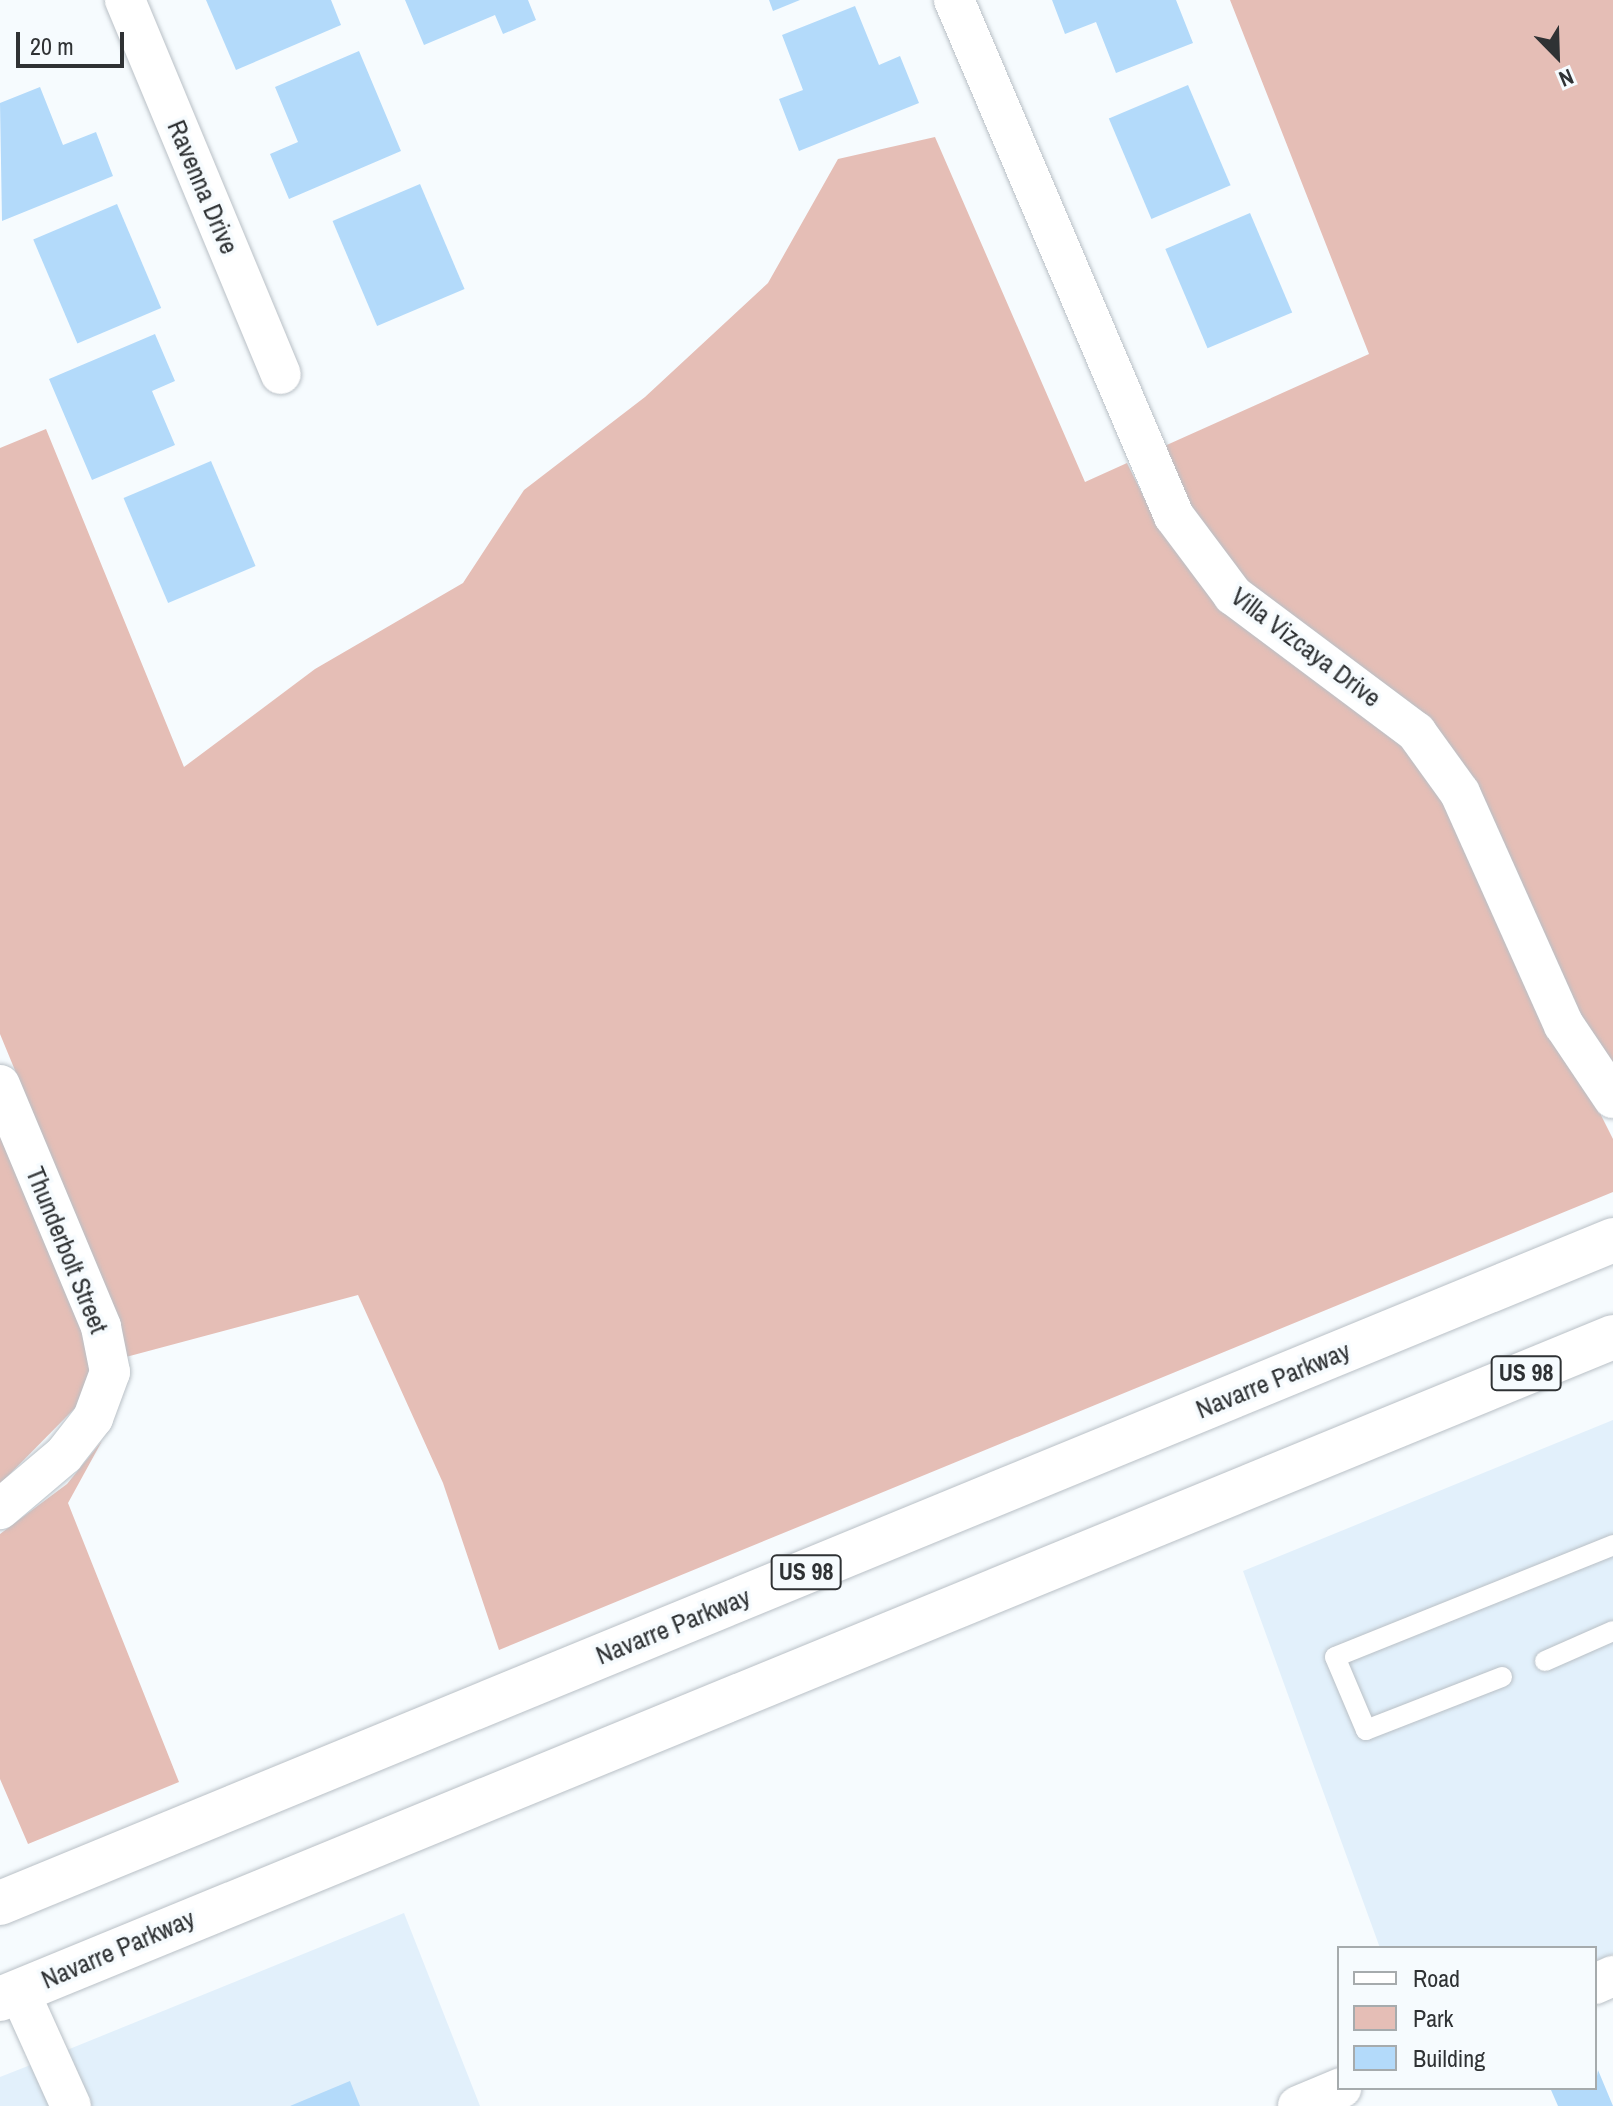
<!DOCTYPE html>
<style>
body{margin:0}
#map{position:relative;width:1613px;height:2106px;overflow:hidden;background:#f6fbfe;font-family:"Archivo Narrow",sans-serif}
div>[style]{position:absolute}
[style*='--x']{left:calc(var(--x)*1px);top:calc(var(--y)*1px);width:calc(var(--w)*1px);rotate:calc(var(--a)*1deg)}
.built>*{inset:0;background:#e2f0fb}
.green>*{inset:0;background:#e5beb6}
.building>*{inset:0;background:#b3dafa;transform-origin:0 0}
.roads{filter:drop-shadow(0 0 2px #b9c0c6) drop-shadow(0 0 2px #b9c0c6)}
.lane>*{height:20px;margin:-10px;padding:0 10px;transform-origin:10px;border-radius:10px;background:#fff}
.street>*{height:40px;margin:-20px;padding:0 20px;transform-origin:20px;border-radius:20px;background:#fff}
.highway>*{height:44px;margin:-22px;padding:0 22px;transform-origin:22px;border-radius:22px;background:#fff}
span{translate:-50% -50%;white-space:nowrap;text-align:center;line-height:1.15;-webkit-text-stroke:7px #f6fbfe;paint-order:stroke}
.shield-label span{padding:2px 6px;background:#f6fbfe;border:2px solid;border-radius:6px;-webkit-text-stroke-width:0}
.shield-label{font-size:24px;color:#2f3234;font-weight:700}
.street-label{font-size:26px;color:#2f3234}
.legend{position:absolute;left:1337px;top:1946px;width:260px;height:144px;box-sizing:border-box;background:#f6fbfe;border:2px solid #a6abad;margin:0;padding:10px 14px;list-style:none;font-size:24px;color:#2f3234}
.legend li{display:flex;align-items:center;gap:16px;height:40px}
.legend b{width:40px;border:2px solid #a6abad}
.north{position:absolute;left:1517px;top:16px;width:80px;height:80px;-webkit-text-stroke:6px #f6fbfe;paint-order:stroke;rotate:157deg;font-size:22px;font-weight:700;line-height:32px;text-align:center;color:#2f3234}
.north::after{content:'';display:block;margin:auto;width:28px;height:36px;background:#2f3234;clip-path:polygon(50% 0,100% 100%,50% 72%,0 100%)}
.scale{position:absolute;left:16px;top:32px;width:108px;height:36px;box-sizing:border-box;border:4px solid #2f3234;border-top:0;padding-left:10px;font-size:24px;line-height:28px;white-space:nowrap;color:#2f3234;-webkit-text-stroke:6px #f6fbfe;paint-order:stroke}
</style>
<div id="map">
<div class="built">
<i style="clip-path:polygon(1613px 1420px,1613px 1954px,1595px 1961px,1595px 1948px,1380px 1948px,1243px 1571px)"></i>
<i style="clip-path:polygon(404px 1913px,480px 2106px,91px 2106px,67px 2050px)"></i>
<i style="clip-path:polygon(33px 2064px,52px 2106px,0 2106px,0 2077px)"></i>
</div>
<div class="green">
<i style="clip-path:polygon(1230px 0,1613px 0,1613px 1064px,1580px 1016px,1431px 720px,1245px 580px,1189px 506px,1160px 448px,1369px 354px)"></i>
<i style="clip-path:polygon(935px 137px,1085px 482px,1127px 463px,1159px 528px,1220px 607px,1404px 746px,1444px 803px,1613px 1139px,1613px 1192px,499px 1650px,443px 1483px,358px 1295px,126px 1357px,118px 1320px,0 1034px,0 448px,46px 429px,184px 767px,315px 669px,463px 583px,524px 490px,645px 397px,768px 283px,838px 159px)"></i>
<i style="clip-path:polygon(0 1132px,84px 1332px,91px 1369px,77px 1406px,0 1484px)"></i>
<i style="clip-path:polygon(102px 1441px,68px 1503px,179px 1782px,28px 1844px,0 1779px,0 1534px,67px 1484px)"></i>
</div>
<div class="building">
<i style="clip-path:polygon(206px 0,331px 0,341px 25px,236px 70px)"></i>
<i style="clip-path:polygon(405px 0,528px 0,536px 20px,503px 34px,495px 15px,424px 45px)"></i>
<i style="clip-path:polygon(769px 0,800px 0,773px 11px)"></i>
<i style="clip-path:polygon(1052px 0,1176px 0,1193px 43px,1116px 73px,1096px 22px,1065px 34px)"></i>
<i style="clip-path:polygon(855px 6px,879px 65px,900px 56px,919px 103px,799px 151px,779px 99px,803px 90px,782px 35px)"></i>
<i style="clip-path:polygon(359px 51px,401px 151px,289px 199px,270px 154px,298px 142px,275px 87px)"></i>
<i style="left:1188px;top:85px;width:109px;height:86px;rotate:67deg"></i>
<i style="clip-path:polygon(40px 87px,63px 145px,96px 132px,113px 176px,2px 221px,0 103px)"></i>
<i style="left:420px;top:184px;width:114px;height:95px;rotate:67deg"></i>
<i style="left:117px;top:204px;width:113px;height:91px;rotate:67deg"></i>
<i style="left:1250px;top:213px;width:108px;height:92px;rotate:67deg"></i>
<i style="clip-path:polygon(155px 334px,175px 381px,152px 391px,175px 445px,92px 480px,49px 379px)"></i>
<i style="left:211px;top:461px;width:114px;height:95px;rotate:67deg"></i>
<i style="clip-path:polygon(1598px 2070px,1613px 2106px,1558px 2106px,1551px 2090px,1595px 2088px)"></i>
<i style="clip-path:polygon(350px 2081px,360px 2106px,290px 2106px)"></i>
</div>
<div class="roads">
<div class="lane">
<i style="--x:1545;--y:1661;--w:74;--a:-23.8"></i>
<i style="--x:1502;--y:1677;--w:146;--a:158.7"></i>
<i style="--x:1366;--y:1730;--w:79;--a:-113"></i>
<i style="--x:1335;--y:1657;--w:300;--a:-21.9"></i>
</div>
<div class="street">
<i style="--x:125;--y:0;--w:405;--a:67.4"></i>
<i style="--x:954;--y:0;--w:561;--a:66.91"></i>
<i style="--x:1174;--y:516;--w:99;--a:53.2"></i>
<i style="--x:1233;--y:595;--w:229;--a:36.8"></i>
<i style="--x:1416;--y:732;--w:75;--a:54.2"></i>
<i style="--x:1460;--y:793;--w:254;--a:65.9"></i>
<i style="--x:1564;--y:1025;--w:88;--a:56.1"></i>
<i style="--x:0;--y:1085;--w:262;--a:67.3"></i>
<i style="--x:101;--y:1327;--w:46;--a:78.7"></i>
<i style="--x:110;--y:1372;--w:49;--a:110.3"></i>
<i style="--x:93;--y:1418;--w:47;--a:128.1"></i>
<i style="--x:64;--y:1455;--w:84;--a:139.8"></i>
<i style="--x:1595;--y:1984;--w:20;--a:-24"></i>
<i style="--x:19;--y:1991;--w:126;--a:65.7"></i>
<i style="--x:1298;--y:2106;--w:47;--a:-22.7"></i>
</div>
<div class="highway">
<i style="--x:0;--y:1903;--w:1744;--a:-22.34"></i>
<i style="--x:0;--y:1999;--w:1744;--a:-22.31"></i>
</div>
</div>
<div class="shield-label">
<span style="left:1526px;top:1373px">US 98</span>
<span style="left:806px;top:1572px">US 98</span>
</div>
<div class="street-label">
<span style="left:203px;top:187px;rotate:67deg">Ravenna Drive</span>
<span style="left:1306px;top:647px;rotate:37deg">Villa Vizcaya Drive</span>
<span style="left:67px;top:1250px;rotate:68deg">Thunderbolt Street</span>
<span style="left:1273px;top:1380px;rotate:-22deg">Navarre Parkway</span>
<span style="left:673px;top:1626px;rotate:-22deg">Navarre Parkway</span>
<span style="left:118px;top:1949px;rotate:-23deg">Navarre Parkway</span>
</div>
<ul class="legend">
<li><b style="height:10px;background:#fff"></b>Road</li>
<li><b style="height:22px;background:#e5beb6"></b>Park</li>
<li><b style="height:22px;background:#b3dafa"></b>Building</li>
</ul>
<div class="north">N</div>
<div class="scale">20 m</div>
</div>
